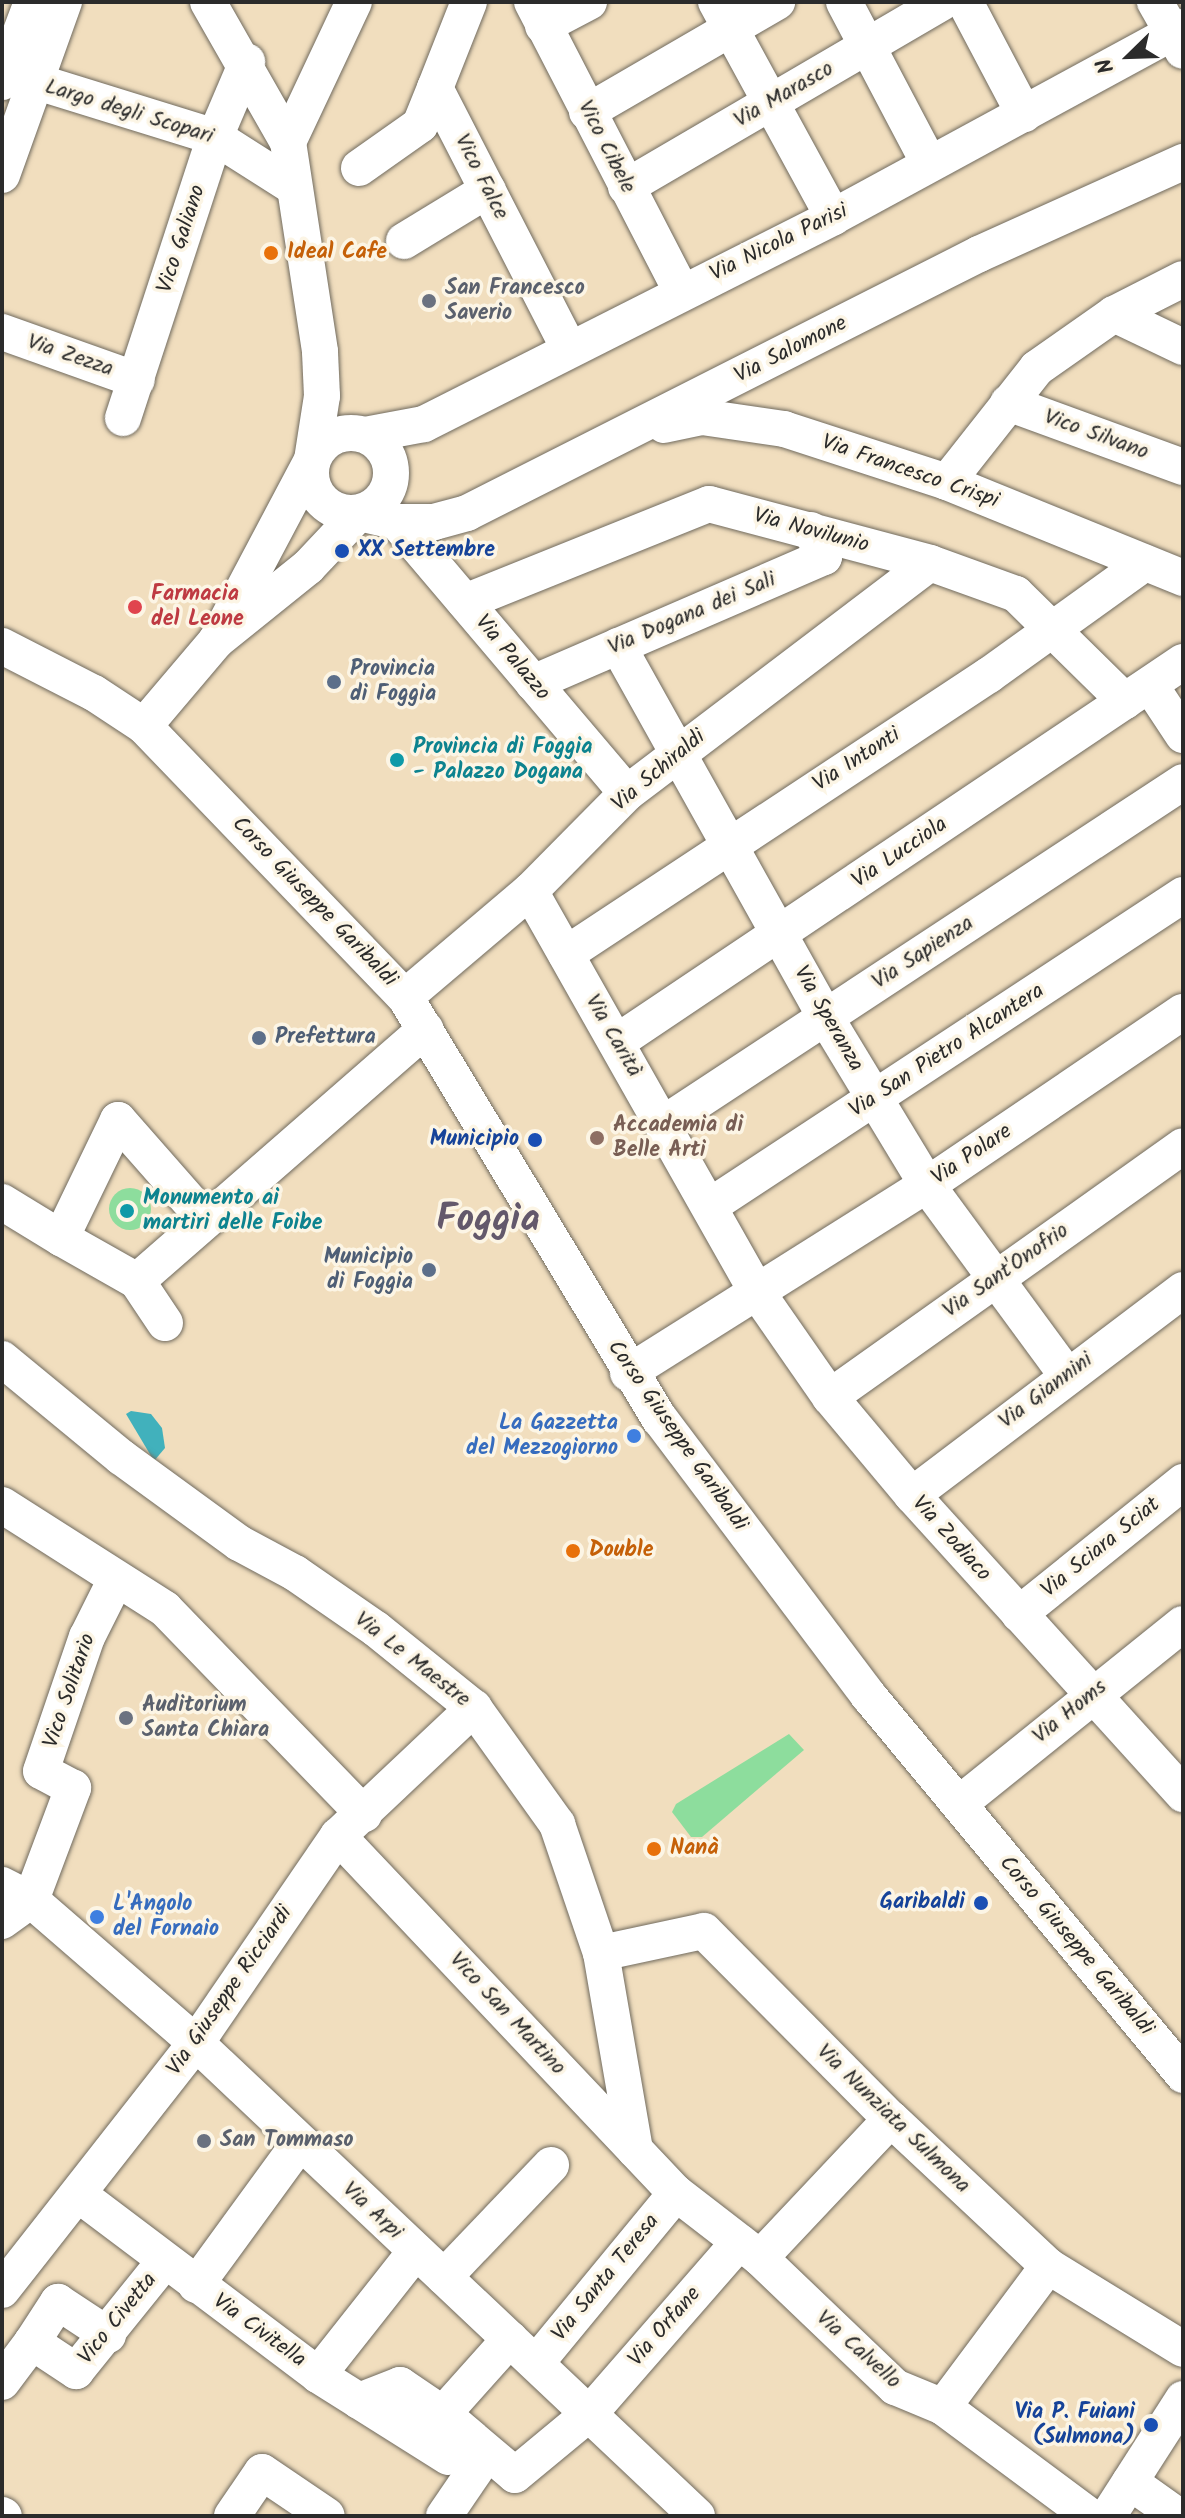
<!DOCTYPE html>
<meta charset="utf-8">
<style>
body{margin:0}
#map{position:relative;width:1185px;height:2518px;overflow:hidden;background:#f1debe;font-family:Kalam,sans-serif}
div>[style]{position:absolute}
[style*='--x']{left:calc(var(--x)*1px);top:calc(var(--y)*1px);width:calc(var(--w)*1px);rotate:calc(var(--a)*1deg)}
.green>*{inset:0;background:#8ddd9d}
.round{border-radius:50%}
.water>*{inset:0;background:#41b1bc}
.roads{filter:drop-shadow(0 0 2px #706a5e) drop-shadow(0 0 2px #706a5e)}
.minor>*{height:36px;margin:-18px;padding:0 18px;transform-origin:18px;border-radius:18px;background:#fff}
.minor>.ring{margin:-18px;padding:0;box-sizing:content-box;background:none;border:36px solid #fff;border-radius:50%}
.dots>*{width:22px;height:22px;translate:-50% -50%;box-sizing:border-box;border:4px solid #fcf5e5;border-radius:50%}
span{translate:-50% -50%;white-space:nowrap;text-align:center;line-height:1.15;-webkit-text-stroke:7px #fcf5e5;paint-order:stroke}
.street-label{font-size:22px;color:#2b2b2b}
.food-label{font-size:22px;color:#c56008;font-weight:700}
.left{translate:0 -50%;text-align:left}
.worship-label{font-size:22px;color:#5b616d;font-weight:700}
.transit-label{font-size:22px;color:#164399;font-weight:700}
.right{translate:-100% -50%;text-align:right}
.health-label{font-size:22px;color:#be3a42;font-weight:700}
.service-label{font-size:22px;color:#4e5e75;font-weight:700}
.culture-label{font-size:22px;color:#0d838f;font-weight:700}
.education-label{font-size:22px;color:#785e54;font-weight:700}
.shop-label{font-size:22px;color:#366cbe;font-weight:700}
.town-label{font-size:38px;color:#63586b;font-weight:700}
.frame{position:absolute;inset:0;border:4px solid #2b2b2b;pointer-events:none}
.north{position:absolute;left:1089px;top:16px;width:80px;height:80px;-webkit-text-stroke:6px #fcf5e5;paint-order:stroke;rotate:247deg;font-size:22px;font-weight:700;line-height:32px;text-align:center;color:#2b2b2b}
.north::after{content:'';display:block;margin:auto;width:28px;height:36px;background:#2b2b2b;clip-path:polygon(50% 0,100% 100%,50% 72%,0 100%)}
</style>
<div id="map">
<div class="green">
<i class="round" style="left:109px;top:1188px;width:42px;height:42px"></i>
<i style="clip-path:polygon(789px 1734px,804px 1750px,702px 1837px,691px 1837px,672px 1812px,676px 1804px)"></i>
</div>
<div class="water">
<i style="clip-path:polygon(131px 1411px,151px 1414px,162px 1428px,165px 1448px,154px 1461px,126px 1414px)"></i>
</div>
<div class="roads">
<div class="minor">
<i style="--x:208;--y:2;--w:161;--a:60.3"></i>
<i style="--x:288;--y:142;--w:212;--a:81.3"></i>
<i style="--x:320;--y:352;--w:44;--a:87.4"></i>
<i style="--x:322;--y:396;--w:65;--a:98.9"></i>
<i style="--x:312;--y:460;--w:205;--a:117.9"></i>
<i style="--x:469;--y:2;--w:92;--a:111.6"></i>
<i style="--x:435;--y:88;--w:293;--a:62.8"></i>
<i style="--x:532;--y:2;--w:325;--a:62.7"></i>
<i style="--x:716;--y:2;--w:245;--a:61.4"></i>
<i style="--x:844;--y:2;--w:182;--a:62.2"></i>
<i style="--x:965;--y:2;--w:127;--a:62.2"></i>
<i style="--x:1155;--y:2;--w:56;--a:60.3"></i>
<i style="--x:543;--y:26;--w:52;--a:-27.6"></i>
<i style="--x:2;--y:71;--w:223;--a:17.2"></i>
<i style="--x:215;--y:137;--w:91;--a:32.5"></i>
<i style="--x:2;--y:82;--w:85;--a:-69.4"></i>
<i style="--x:587;--y:112;--w:220;--a:-30.1"></i>
<i style="--x:288;--y:142;--w:155;--a:-64.8"></i>
<i style="--x:359;--y:168;--w:75;--a:-35.2"></i>
<i style="--x:420;--y:125;--w:40;--a:-68"></i>
<i style="--x:2;--y:175;--w:184;--a:-70.3"></i>
<i style="--x:626;--y:187;--w:366;--a:-30.3"></i>
<i style="--x:404;--y:241;--w:98;--a:-31.3"></i>
<i style="--x:1114;--y:314;--w:76;--a:25.6"></i>
<i style="--x:2;--y:332;--w:143;--a:19.6"></i>
<i style="--x:1008;--y:403;--w:186;--a:20.1"></i>
<i style="--x:123;--y:418;--w:296;--a:-71.9"></i>
<i style="--x:215;--y:137;--w:82;--a:-66.9"></i>
<i style="--x:664;--y:425;--w:39;--a:-12"></i>
<i style="--x:702;--y:417;--w:83;--a:8.3"></i>
<i style="--x:784;--y:429;--w:171;--a:18"></i>
<i style="--x:947;--y:482;--w:255;--a:22.1"></i>
<i class="ring" style="left:311px;top:433px;width:44px;height:44px"></i>
<i style="--x:365;--y:435;--w:60;--a:-10.6"></i>
<i style="--x:424;--y:424;--w:458;--a:-26.8"></i>
<i style="--x:833;--y:217;--w:398;--a:-28.5"></i>
<i style="--x:947;--y:482;--w:145;--a:-51.7"></i>
<i style="--x:1037;--y:368;--w:94;--a:-35"></i>
<i style="--x:1114;--y:314;--w:77;--a:-26.9"></i>
<i style="--x:359;--y:513;--w:39;--a:13"></i>
<i style="--x:397;--y:522;--w:37;--a:0"></i>
<i style="--x:434;--y:522;--w:34;--a:-15"></i>
<i style="--x:467;--y:513;--w:574;--a:-26.83"></i>
<i style="--x:979;--y:254;--w:224;--a:-24.3"></i>
<i style="--x:397;--y:522;--w:355;--a:49.7"></i>
<i style="--x:465;--y:602;--w:263;--a:-21.9"></i>
<i style="--x:709;--y:504;--w:229;--a:14.9"></i>
<i style="--x:930;--y:563;--w:91;--a:19.8"></i>
<i style="--x:1016;--y:594;--w:153;--a:44.5"></i>
<i style="--x:2;--y:646;--w:103;--a:27.1"></i>
<i style="--x:94;--y:693;--w:60;--a:33.4"></i>
<i style="--x:144;--y:726;--w:376;--a:46.1"></i>
<i style="--x:405;--y:997;--w:493;--a:58.9"></i>
<i style="--x:660;--y:1419;--w:346;--a:53"></i>
<i style="--x:868;--y:1695;--w:494;--a:50.3"></i>
<i style="--x:618;--y:646;--w:426;--a:60.8"></i>
<i style="--x:826;--y:1018;--w:195;--a:58.8"></i>
<i style="--x:927;--y:1185;--w:235;--a:53.7"></i>
<i style="--x:533;--y:683;--w:317;--a:-23.4"></i>
<i style="--x:824;--y:557;--w:30;--a:-116"></i>
<i style="--x:1150;--y:685;--w:60;--a:56.6"></i>
<i style="--x:144;--y:726;--w:111;--a:-49.7"></i>
<i style="--x:216;--y:641;--w:118;--a:-38.8"></i>
<i style="--x:308;--y:567;--w:74;--a:-46.6"></i>
<i style="--x:530;--y:891;--w:461;--a:60.5"></i>
<i style="--x:757;--y:1292;--w:128;--a:55.2"></i>
<i style="--x:830;--y:1397;--w:128;--a:50.1"></i>
<i style="--x:912;--y:1495;--w:404;--a:47.8"></i>
<i style="--x:566;--y:954;--w:507;--a:-33.41"></i>
<i style="--x:989;--y:675;--w:192;--a:-35.7"></i>
<i style="--x:405;--y:997;--w:164;--a:-40.3"></i>
<i style="--x:530;--y:891;--w:138;--a:-45.3"></i>
<i style="--x:627;--y:793;--w:380;--a:-37.2"></i>
<i style="--x:617;--y:1042;--w:682;--a:-33.88"></i>
<i style="--x:663;--y:1124;--w:622;--a:-33.33"></i>
<i style="--x:2;--y:1202;--w:69;--a:31.4"></i>
<i style="--x:710;--y:1206;--w:566;--a:-33.33"></i>
<i style="--x:137;--y:1281;--w:383;--a:-41.1"></i>
<i style="--x:165;--y:1323;--w:50;--a:-123.7"></i>
<i style="--x:137;--y:1281;--w:87;--a:-150.5"></i>
<i style="--x:61;--y:1238;--w:131;--a:-64.2"></i>
<i style="--x:118;--y:1120;--w:130;--a:48.7"></i>
<i style="--x:2;--y:1359;--w:154;--a:39.5"></i>
<i style="--x:121;--y:1457;--w:146;--a:36.1"></i>
<i style="--x:239;--y:1543;--w:64;--a:28.2"></i>
<i style="--x:295;--y:1573;--w:98;--a:34.7"></i>
<i style="--x:376;--y:1629;--w:126;--a:38.9"></i>
<i style="--x:474;--y:1708;--w:143;--a:54.4"></i>
<i style="--x:557;--y:1824;--w:136;--a:71.2"></i>
<i style="--x:601;--y:1953;--w:200;--a:80.2"></i>
<i style="--x:628;--y:1373;--w:353;--a:-32.2"></i>
<i style="--x:927;--y:1185;--w:309;--a:-34.1"></i>
<i style="--x:830;--y:1397;--w:433;--a:-35.4"></i>
<i style="--x:912;--y:1495;--w:340;--a:-37.1"></i>
<i style="--x:2;--y:1505;--w:193;--a:32.5"></i>
<i style="--x:165;--y:1609;--w:286;--a:45.9"></i>
<i style="--x:1019;--y:1614;--w:211;--a:-38.8"></i>
<i style="--x:959;--y:1804;--w:287;--a:-38.8"></i>
<i style="--x:338;--y:1836;--w:492;--a:46.6"></i>
<i style="--x:676;--y:2193;--w:106;--a:37.7"></i>
<i style="--x:760;--y:2258;--w:187;--a:43.7"></i>
<i style="--x:895;--y:2387;--w:52;--a:22.6"></i>
<i style="--x:943;--y:2407;--w:183;--a:36.6"></i>
<i style="--x:2;--y:1885;--w:33;--a:27"></i>
<i style="--x:31;--y:1900;--w:218;--a:40.9"></i>
<i style="--x:196;--y:2043;--w:689;--a:43.35"></i>
<i style="--x:2;--y:1921;--w:36;--a:-36"></i>
<i style="--x:31;--y:1900;--w:120;--a:-69.4"></i>
<i style="--x:73;--y:1788;--w:36;--a:-152"></i>
<i style="--x:41;--y:1771;--w:142;--a:-71.1"></i>
<i style="--x:87;--y:1637;--w:65;--a:-63.4"></i>
<i style="--x:601;--y:1953;--w:105;--a:-12.1"></i>
<i style="--x:704;--y:1931;--w:265;--a:45.2"></i>
<i style="--x:891;--y:2119;--w:215;--a:43.1"></i>
<i style="--x:1048;--y:2266;--w:158;--a:31.6"></i>
<i style="--x:78;--y:2194;--w:301;--a:37"></i>
<i style="--x:318;--y:2375;--w:154;--a:32.2"></i>
<i style="--x:760;--y:2258;--w:191;--a:-46.7"></i>
<i style="--x:444;--y:2277;--w:155;--a:-46.3"></i>
<i style="--x:196;--y:2285;--w:175;--a:-53.9"></i>
<i style="--x:2;--y:2290;--w:314;--a:-51.9"></i>
<i style="--x:196;--y:2043;--w:251;--a:-55.6"></i>
<i style="--x:338;--y:1836;--w:187;--a:-43.3"></i>
<i style="--x:510;--y:2339;--w:101;--a:131.8"></i>
<i style="--x:443;--y:2414;--w:94;--a:40.3"></i>
<i style="--x:515;--y:2475;--w:97;--a:-39.6"></i>
<i style="--x:590;--y:2413;--w:227;--a:-48.9"></i>
<i style="--x:32;--y:2342;--w:48;--a:-57"></i>
<i style="--x:58;--y:2302;--w:60;--a:33.4"></i>
<i style="--x:536;--y:2363;--w:220;--a:-50.5"></i>
<i style="--x:318;--y:2375;--w:158;--a:-51.7"></i>
<i style="--x:2;--y:2382;--w:50;--a:-53.1"></i>
<i style="--x:32;--y:2342;--w:53;--a:33.4"></i>
<i style="--x:76;--y:2371;--w:140;--a:-51.1"></i>
<i style="--x:359;--y:2401;--w:44;--a:-21.3"></i>
<i style="--x:400;--y:2385;--w:52;--a:34"></i>
<i style="--x:943;--y:2407;--w:176;--a:-53.3"></i>
<i style="--x:1130;--y:2482;--w:59;--a:35.3"></i>
<i style="--x:2;--y:2515;--w:2;--a:27"></i>
<i style="--x:232;--y:2516;--w:53;--a:-55.7"></i>
<i style="--x:262;--y:2472;--w:78;--a:34.1"></i>
<i style="--x:444;--y:2516;--w:76;--a:-55.7"></i>
<i style="--x:1108;--y:2516;--w:139;--a:-57.3"></i>
</div>
</div>
<div class="dots">
<i style="left:271px;top:253px;background:#e8710a"></i>
<i style="left:429px;top:301px;background:#6b7280"></i>
<i style="left:342px;top:551px;background:#1a4fb4"></i>
<i style="left:135px;top:607px;background:#e0444e"></i>
<i style="left:334px;top:682px;background:#5c6f8a"></i>
<i style="left:397px;top:760px;background:#0f9aa8"></i>
<i style="left:259px;top:1038px;background:#5c6f8a"></i>
<i style="left:597px;top:1138px;background:#8d6e63"></i>
<i style="left:535px;top:1140px;background:#1a4fb4"></i>
<i style="left:127px;top:1211px;background:#0f9aa8"></i>
<i style="left:429px;top:1270px;background:#5c6f8a"></i>
<i style="left:634px;top:1436px;background:#3f7fe0"></i>
<i style="left:573px;top:1551px;background:#e8710a"></i>
<i style="left:126px;top:1718px;background:#6b7280"></i>
<i style="left:654px;top:1849px;background:#e8710a"></i>
<i style="left:981px;top:1903px;background:#1a4fb4"></i>
<i style="left:97px;top:1917px;background:#3f7fe0"></i>
<i style="left:204px;top:2141px;background:#6b7280"></i>
<i style="left:1151px;top:2425px;background:#1a4fb4"></i>
</div>
<div class="street-label">
<span style="left:784px;top:95px;rotate:-30deg">Via Marasco</span>
<span style="left:129px;top:112px;rotate:17deg">Largo degli Scopari</span>
<span style="left:606px;top:147px;rotate:63deg">Vico Cibele</span>
<span style="left:481px;top:177px;rotate:63deg">Vico Falce</span>
<span style="left:182px;top:239px;rotate:-72deg">Vico Galiano</span>
<span style="left:779px;top:243px;rotate:-26deg">Via Nicola Parisi</span>
<span style="left:791px;top:350px;rotate:-27deg">Via Salomone</span>
<span style="left:70px;top:356px;rotate:19deg">Via Zezza</span>
<span style="left:1096px;top:435px;rotate:20deg">Vico Silvano</span>
<span style="left:910px;top:472px;rotate:19deg">Via Francesco Crispi</span>
<span style="left:811px;top:531px;rotate:15deg">Via Novilunio</span>
<span style="left:692px;top:614px;rotate:-23deg">Via Dogana dei Sali</span>
<span style="left:512px;top:658px;rotate:50deg">Via Palazzo</span>
<span style="left:857px;top:760px;rotate:-33deg">Via Intonti</span>
<span style="left:659px;top:771px;rotate:-40deg">Via Schiraldi</span>
<span style="left:900px;top:853px;rotate:-34deg">Via Lucciola</span>
<span style="left:314px;top:902px;rotate:46deg">Corso Giuseppe Garibaldi</span>
<span style="left:923px;top:953px;rotate:-33deg">Via Sapienza</span>
<span style="left:828px;top:1019px;rotate:60deg">Via Speranza</span>
<span style="left:613px;top:1036px;rotate:60deg">Via Carità</span>
<span style="left:947px;top:1051px;rotate:-33deg">Via San Pietro Alcantera</span>
<span style="left:972px;top:1155px;rotate:-34deg">Via Polare</span>
<span style="left:1006px;top:1271px;rotate:-35deg">Via Sant'Onofrio</span>
<span style="left:1046px;top:1391px;rotate:-37deg">Via Giannini</span>
<span style="left:677px;top:1436px;rotate:55deg">Corso Giuseppe Garibaldi</span>
<span style="left:951px;top:1539px;rotate:48deg">Via Zodiaco</span>
<span style="left:1101px;top:1548px;rotate:-39deg">Via Sciara Sciat</span>
<span style="left:412px;top:1660px;rotate:38deg">Via Le Maestre</span>
<span style="left:70px;top:1691px;rotate:-71deg">Vico Solitario</span>
<span style="left:1070px;top:1712px;rotate:-39deg">Via Homs</span>
<span style="left:1076px;top:1946px;rotate:50deg">Corso Giuseppe Garibaldi</span>
<span style="left:230px;top:1991px;rotate:-55deg">Via Giuseppe Ricciardi</span>
<span style="left:507px;top:2014px;rotate:47deg">Vico San Martino</span>
<span style="left:893px;top:2119px;rotate:44deg">Via Nunziata Sulmona</span>
<span style="left:372px;top:2211px;rotate:43deg">Via Arpi</span>
<span style="left:606px;top:2278px;rotate:-51deg">Via Santa Teresa</span>
<span style="left:118px;top:2319px;rotate:-51deg">Vico Civetta</span>
<span style="left:665px;top:2327px;rotate:-49deg">Via Orfane</span>
<span style="left:259px;top:2331px;rotate:36deg">Via Civitella</span>
<span style="left:858px;top:2350px;rotate:42deg">Via Calvello</span>
</div>
<div class="food-label">
<span class="left" style="left:287px;top:253px">Ideal Cafe</span>
<span class="left" style="left:589px;top:1551px">Double</span>
<span class="left" style="left:670px;top:1849px">Nanà</span>
</div>
<div class="worship-label">
<span class="left" style="left:445px;top:301px">San Francesco<br>Saverio</span>
<span class="left" style="left:142px;top:1718px">Auditorium<br>Santa Chiara</span>
<span class="left" style="left:220px;top:2141px">San Tommaso</span>
</div>
<div class="transit-label">
<span class="left" style="left:358px;top:551px">XX Settembre</span>
<span class="right" style="left:519px;top:1140px">Municipio</span>
<span class="right" style="left:965px;top:1903px">Garibaldi</span>
<span class="right" style="left:1135px;top:2425px">Via P. Fuiani<br>(Sulmona)</span>
</div>
<div class="health-label">
<span class="left" style="left:151px;top:607px">Farmacia<br>del Leone</span>
</div>
<div class="service-label">
<span class="left" style="left:350px;top:682px">Provincia<br>di Foggia</span>
<span class="left" style="left:275px;top:1038px">Prefettura</span>
<span class="right" style="left:413px;top:1270px">Municipio<br>di Foggia</span>
</div>
<div class="culture-label">
<span class="left" style="left:413px;top:760px">Provincia di Foggia<br>- Palazzo Dogana</span>
<span class="left" style="left:143px;top:1211px">Monumento ai<br>martiri delle Foibe</span>
</div>
<div class="education-label">
<span class="left" style="left:613px;top:1138px">Accademia di<br>Belle Arti</span>
</div>
<div class="shop-label">
<span class="right" style="left:618px;top:1436px">La Gazzetta<br>del Mezzogiorno</span>
<span class="left" style="left:113px;top:1917px">L'Angolo<br>del Fornaio</span>
</div>
<div class="town-label">
<span style="left:488px;top:1221px">Foggia</span>
</div>
<div class="frame"></div>
<div class="north">N</div>
</div>
